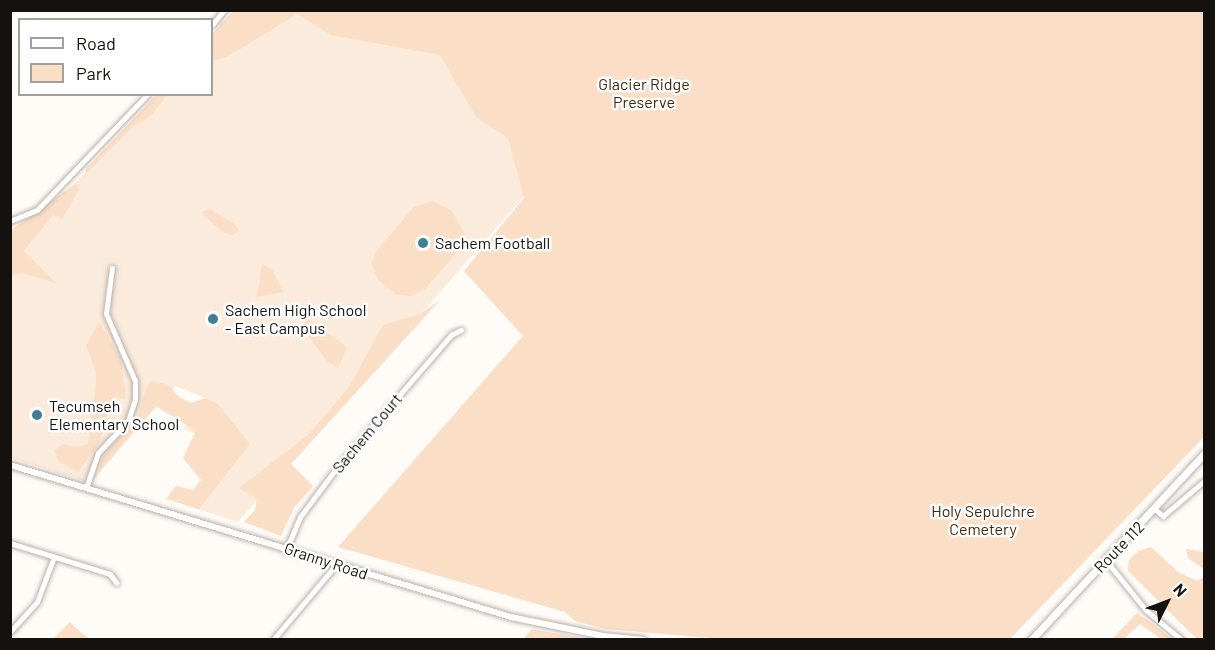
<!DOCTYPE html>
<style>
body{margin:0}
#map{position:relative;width:1215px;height:650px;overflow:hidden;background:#fffbf7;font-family:Barlow,sans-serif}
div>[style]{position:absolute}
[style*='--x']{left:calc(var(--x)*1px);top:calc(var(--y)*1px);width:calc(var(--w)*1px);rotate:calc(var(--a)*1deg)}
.built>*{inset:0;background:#fbebdd}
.green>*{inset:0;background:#fadec6}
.roads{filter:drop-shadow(0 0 2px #bab1a9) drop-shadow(0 0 2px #bab1a9)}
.street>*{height:4.5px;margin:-2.25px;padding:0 2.25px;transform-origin:2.25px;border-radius:2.25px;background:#fff}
.secondary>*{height:6px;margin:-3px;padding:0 3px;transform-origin:3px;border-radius:3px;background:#fff}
.primary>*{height:7px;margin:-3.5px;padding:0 3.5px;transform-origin:3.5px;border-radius:3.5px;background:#fff}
.dots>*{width:16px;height:16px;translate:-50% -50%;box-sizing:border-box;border:3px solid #fff;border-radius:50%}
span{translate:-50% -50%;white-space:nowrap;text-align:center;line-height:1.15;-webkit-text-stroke:5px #fff;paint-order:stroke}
.park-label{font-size:16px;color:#44290d}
.poi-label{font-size:16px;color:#14110e}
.left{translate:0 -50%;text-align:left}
.street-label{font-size:16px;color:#14110e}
.frame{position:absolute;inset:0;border:12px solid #14110e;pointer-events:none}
.legend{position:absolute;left:18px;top:18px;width:195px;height:78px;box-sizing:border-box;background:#fff;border:2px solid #a1a09f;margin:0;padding:8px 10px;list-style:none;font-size:18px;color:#14110e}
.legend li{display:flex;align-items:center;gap:12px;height:30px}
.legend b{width:30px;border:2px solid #a1a09f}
.north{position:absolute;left:1137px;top:572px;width:60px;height:60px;-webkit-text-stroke:4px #fff;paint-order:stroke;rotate:48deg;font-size:16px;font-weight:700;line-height:24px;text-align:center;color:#14110e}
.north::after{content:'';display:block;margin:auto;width:21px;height:27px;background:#14110e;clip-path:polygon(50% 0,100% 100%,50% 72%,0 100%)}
</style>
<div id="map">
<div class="built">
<i style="clip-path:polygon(237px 11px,451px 11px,575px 138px,238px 522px,185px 505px,233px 449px,183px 429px,211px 400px,175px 386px,90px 483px,11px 458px,10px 252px,158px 95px,212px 94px,212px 37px)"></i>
</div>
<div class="green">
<i style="clip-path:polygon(234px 10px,1204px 11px,1204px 437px,1010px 639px,733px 640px,605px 629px,575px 621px,565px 612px,338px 547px,523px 336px,464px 271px,524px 198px,508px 138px,476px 117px,440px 55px,331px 35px,297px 14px,227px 57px,212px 61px,212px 34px)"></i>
<i style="clip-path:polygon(156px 95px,167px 95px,151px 116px,134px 126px,85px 175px,86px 169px)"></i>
<i style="clip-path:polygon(75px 184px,80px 185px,76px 195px,62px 219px,53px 215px,24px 251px,56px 283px,22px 273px,11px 275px,11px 230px)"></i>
<i style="clip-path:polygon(433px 201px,452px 211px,465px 235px,459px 250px,426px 288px,413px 296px,397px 295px,379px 281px,371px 264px,376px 251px,414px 207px)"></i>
<i style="clip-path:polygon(210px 209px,233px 223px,239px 230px,232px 236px,221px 231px,201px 212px)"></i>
<i style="clip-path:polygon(262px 263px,273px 271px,283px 292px,257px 297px)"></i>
<i style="clip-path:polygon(441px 299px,291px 464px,313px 486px,294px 508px,281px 536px,244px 522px,255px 510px,257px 499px,239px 488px,308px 435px,349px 387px,383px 325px,420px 314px)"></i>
<i style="clip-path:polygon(300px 313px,347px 347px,338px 368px,328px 362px,308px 336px)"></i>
<i style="clip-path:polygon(99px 322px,121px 359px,126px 399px,113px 397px,99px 443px,78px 472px,58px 461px,55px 450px,62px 444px,77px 447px,88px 444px,96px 387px,96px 372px,86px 346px)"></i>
<i style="clip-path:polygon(152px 381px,169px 385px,179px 397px,191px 403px,206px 398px,218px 404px,250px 444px,199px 509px,166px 499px,176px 486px,193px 490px,201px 480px,183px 458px,196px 431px,156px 406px,99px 472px,104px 454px,138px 417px,146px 388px)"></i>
<i style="clip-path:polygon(1151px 547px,1178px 572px,1197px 581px,1204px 577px,1204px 639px,1197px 639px,1128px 571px,1129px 560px,1138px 551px)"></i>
<i style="clip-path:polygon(1186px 549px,1204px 552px,1204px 569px,1188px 558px)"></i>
<i style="clip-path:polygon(1137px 613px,1153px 624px,1172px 639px,1161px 639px,1140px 624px,1124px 639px,1112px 639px)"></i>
<i style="clip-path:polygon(70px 622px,84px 635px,90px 639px,53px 639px)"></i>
<i style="clip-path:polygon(532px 629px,588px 639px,523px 639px)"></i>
</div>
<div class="roads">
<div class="street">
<i style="--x:212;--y:25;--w:19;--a:-51"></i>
<i style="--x:10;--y:221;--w:29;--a:-22"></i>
<i style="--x:37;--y:210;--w:161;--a:-46.3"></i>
<i style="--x:86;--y:488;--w:37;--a:-71"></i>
<i style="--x:98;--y:453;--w:44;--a:-46.8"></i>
<i style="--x:128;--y:421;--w:22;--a:-72"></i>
<i style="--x:135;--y:400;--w:19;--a:-90"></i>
<i style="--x:135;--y:381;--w:73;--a:-113.4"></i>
<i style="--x:106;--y:314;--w:46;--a:-82.6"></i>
<i style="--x:1155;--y:509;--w:11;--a:41"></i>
<i style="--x:1163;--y:516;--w:54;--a:-40.5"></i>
<i style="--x:10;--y:543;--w:105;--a:17.2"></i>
<i style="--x:110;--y:574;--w:11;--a:52"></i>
<i style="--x:287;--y:548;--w:34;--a:-67"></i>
<i style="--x:300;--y:517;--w:59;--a:-53.3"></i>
<i style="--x:335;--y:470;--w:178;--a:-49.3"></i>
<i style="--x:451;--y:335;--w:11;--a:-27"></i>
<i style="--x:1106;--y:560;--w:64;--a:51.3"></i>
<i style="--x:1146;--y:610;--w:47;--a:39.8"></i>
<i style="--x:10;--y:632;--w:40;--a:-48"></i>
<i style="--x:37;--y:602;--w:48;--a:-69.3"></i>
<i style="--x:273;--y:640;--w:98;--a:-50"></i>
</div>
<div class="secondary">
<i style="--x:10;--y:465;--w:524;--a:16.88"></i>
<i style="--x:511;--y:617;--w:94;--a:11.7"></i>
<i style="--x:603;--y:636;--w:41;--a:5.6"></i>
</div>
<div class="primary">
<i style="--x:1031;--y:640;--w:254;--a:-47.1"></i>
</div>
</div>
<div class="dots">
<i style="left:423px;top:243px;background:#3d8091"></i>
<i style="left:213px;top:319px;background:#3d8091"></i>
<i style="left:37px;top:415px;background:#3d8091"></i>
</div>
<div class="park-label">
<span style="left:644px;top:93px">Glacier Ridge<br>Preserve</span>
<span style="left:983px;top:520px">Holy Sepulchre<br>Cemetery</span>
</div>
<div class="poi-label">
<span class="left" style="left:435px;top:243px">Sachem Football</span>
<span class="left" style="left:225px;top:319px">Sachem High School<br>- East Campus</span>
<span class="left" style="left:49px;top:415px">Tecumseh<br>Elementary School</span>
</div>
<div class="street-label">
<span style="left:367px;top:433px;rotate:-50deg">Sachem Court</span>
<span style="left:1119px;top:547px;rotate:-46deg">Route 112</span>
<span style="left:326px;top:561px;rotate:18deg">Granny Road</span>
</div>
<div class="frame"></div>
<ul class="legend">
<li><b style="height:8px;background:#fff"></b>Road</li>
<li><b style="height:16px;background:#fadec6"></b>Park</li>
</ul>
<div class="north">N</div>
</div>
